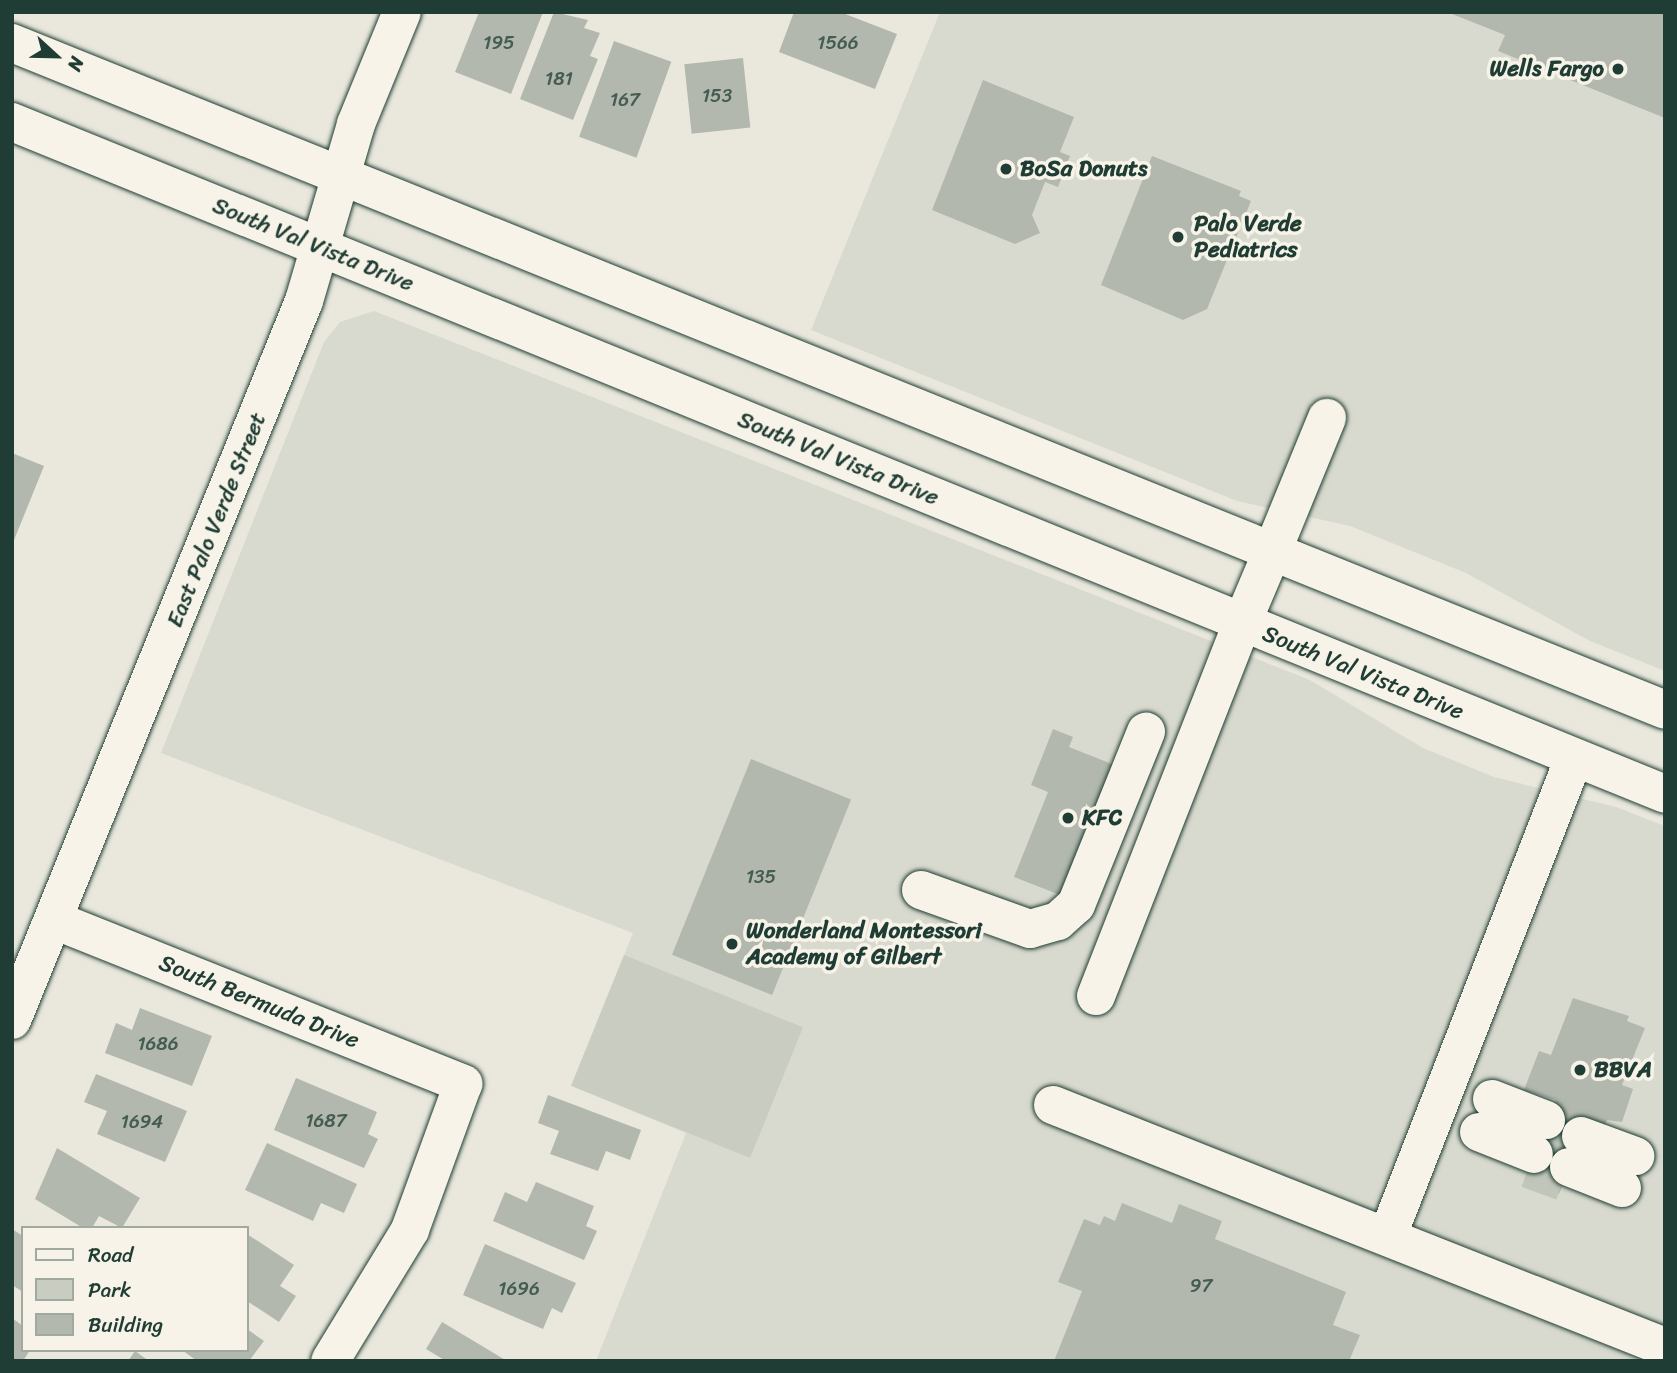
<!DOCTYPE html>
<style>
body{margin:0}
#map{position:relative;width:1677px;height:1373px;overflow:hidden;background:#eae8dd;font-family:Sriracha,sans-serif}
div>[style]{position:absolute}
[style*='--x']{left:calc(var(--x)*1px);top:calc(var(--y)*1px);width:calc(var(--w)*1px);rotate:calc(var(--a)*1deg)}
.built>*{inset:0;background:#d9dacf}
.green>*{inset:0;background:#c8ccc1;transform-origin:0 0}
.building>*{inset:0;background:#b2b8ae;transform-origin:0 0}
.minor-tunnel>*{height:38px;margin-top:-19px;transform-origin:0;background:repeating-linear-gradient(90deg,#c1c6bb 0 38px,transparent 0 57px)}
.roads{filter:drop-shadow(0 0 2px #1f3d34) drop-shadow(0 0 2px #1f3d34)}
.minor>*{height:38px;margin:-19px;padding:0 19px;transform-origin:19px;border-radius:19px;background:#f7f3e8}
.major>*{height:38px;margin:-19px;padding:0 19px;transform-origin:19px;border-radius:19px;background:#f7f3e8}
.dots>*{width:19px;height:19px;translate:-50% -50%;box-sizing:border-box;border:4px solid #f7f3e8;border-radius:50%}
span{translate:-50% -50%;white-space:nowrap;text-align:center;line-height:1.15;-webkit-text-stroke:7px #f7f3e8;paint-order:stroke}
.number-label{font-size:19px;color:#445c52}
.number-label span{-webkit-text-stroke-width:0}
.poi-label{font-size:23px;color:#1f3d34;font-weight:700}
.right{translate:-100% -50%;text-align:right}
.left{translate:0 -50%;text-align:left}
.street-label{font-size:23px;color:#1f3d34}
.frame{position:absolute;inset:0;border:14px solid #1f3d34;pointer-events:none}
.legend{position:absolute;left:21px;top:1226px;width:228px;height:126px;box-sizing:border-box;background:#f7f3e8;border:2px solid #a1aaa0;margin:0;padding:9px 12px;list-style:none;font-size:21px;color:#1f3d34}
.legend li{display:flex;align-items:center;gap:14px;height:35px}
.legend b{width:35px;border:2px solid #a1aaa0}
.north{position:absolute;left:21px;top:21px;width:70px;height:70px;-webkit-text-stroke:5px #f7f3e8;paint-order:stroke;rotate:112deg;font-size:19px;font-weight:700;line-height:28px;text-align:center;color:#1f3d34}
.north::after{content:'';display:block;margin:auto;width:24px;height:32px;background:#1f3d34;clip-path:polygon(50% 0,100% 100%,50% 72%,0 100%)}
</style>
<div id="map">
<div class="built">
<i style="clip-path:polygon(940px 12px,1665px 12px,1665px 671px,1590px 641px,1466px 573px,1350px 526px,1237px 501px,811px 330px)"></i>
<i style="clip-path:polygon(374px 311px,1310px 680px,1423px 748px,1494px 777px,1616px 807px,1665px 826px,1665px 1361px,596px 1361px,686px 1133px,571px 1086px,633px 933px,161px 753px,324px 342px,340px 322px)"></i>
</div>
<div class="green">
<i style="left:624px;top:955px;width:193px;height:141px;rotate:22deg"></i>
</div>
<div class="building">
<i style="clip-path:polygon(479px 12px,543px 12px,511px 94px,455px 72px)"></i>
<i style="clip-path:polygon(554px 12px,588px 20px,584px 28px,600px 33px,590px 56px,598px 59px,573px 120px,520px 99px)"></i>
<i style="clip-path:polygon(794px 12px,840px 12px,897px 34px,875px 89px,779px 52px)"></i>
<i style="clip-path:polygon(1447px 12px,1665px 12px,1665px 118px,1498px 51px,1505px 35px)"></i>
<i style="left:614px;top:41px;width:61px;height:102px;rotate:20deg"></i>
<i style="left:743px;top:58px;width:70px;height:59px;rotate:84deg"></i>
<i style="clip-path:polygon(983px 80px,1074px 117px,1060px 152px,1070px 156px,1058px 187px,1045px 182px,1032px 215px,1040px 233px,1015px 244px,932px 210px)"></i>
<i style="clip-path:polygon(1152px 156px,1241px 191px,1239px 196px,1251px 201px,1207px 309px,1183px 320px,1101px 285px)"></i>
<i style="clip-path:polygon(12px 453px,44px 466px,12px 545px)"></i>
<i style="clip-path:polygon(1053px 729px,1073px 737px,1069px 747px,1117px 766px,1065px 897px,1014px 877px,1048px 792px,1031px 785px)"></i>
<i style="left:751px;top:759px;width:108px;height:211px;rotate:22deg"></i>
<i style="clip-path:polygon(1573px 998px,1629px 1016px,1627px 1021px,1645px 1028px,1622px 1085px,1633px 1089px,1622px 1122px,1607px 1120px,1600px 1136px,1585px 1129px,1559px 1194px,1524px 1180px,1556px 1100px,1524px 1090px,1539px 1051px,1551px 1055px)"></i>
<i style="clip-path:polygon(140px 1008px,212px 1036px,192px 1086px,105px 1053px,116px 1023px,132px 1030px)"></i>
<i style="clip-path:polygon(96px 1074px,187px 1111px,165px 1162px,97px 1134px,107px 1111px,84px 1102px)"></i>
<i style="clip-path:polygon(296px 1078px,377px 1112px,368px 1134px,378px 1139px,364px 1168px,274px 1130px)"></i>
<i style="clip-path:polygon(548px 1095px,641px 1130px,630px 1160px,606px 1151px,598px 1171px,550px 1154px,559px 1131px,538px 1123px)"></i>
<i style="clip-path:polygon(267px 1143px,357px 1184px,344px 1213px,321px 1203px,313px 1221px,245px 1190px)"></i>
<i style="clip-path:polygon(57px 1148px,140px 1198px,122px 1228px,99px 1216px,92px 1228px,83px 1228px,35px 1199px)"></i>
<i style="clip-path:polygon(536px 1182px,594px 1206px,586px 1226px,597px 1231px,584px 1260px,493px 1221px,505px 1192px,527px 1202px)"></i>
<i style="clip-path:polygon(1122px 1203px,1172px 1223px,1179px 1204px,1222px 1221px,1215px 1239px,1346px 1292px,1333px 1325px,1360px 1335px,1349px 1361px,1054px 1361px,1082px 1291px,1058px 1282px,1084px 1219px,1100px 1225px,1104px 1216px,1115px 1221px)"></i>
<i style="clip-path:polygon(12px 1229px,23px 1236px,23px 1292px,12px 1285px)"></i>
<i style="clip-path:polygon(247px 1234px,294px 1265px,280px 1286px,296px 1296px,279px 1322px,247px 1301px)"></i>
<i style="clip-path:polygon(485px 1244px,576px 1283px,562px 1313px,552px 1308px,543px 1329px,463px 1295px)"></i>
<i style="clip-path:polygon(12px 1318px,23px 1326px,23px 1350px,30px 1350px,23px 1361px,12px 1361px)"></i>
<i style="clip-path:polygon(442px 1322px,507px 1361px,446px 1361px,426px 1349px)"></i>
<i style="clip-path:polygon(247px 1329px,264px 1341px,249px 1361px,197px 1361px,182px 1350px,247px 1350px)"></i>
<i style="clip-path:polygon(135px 1351px,149px 1361px,128px 1361px)"></i>
</div>
<div class="minor-tunnel">
<i style="--x:1540;--y:1137;--w:39;--a:23"></i>
<i style="--x:1528;--y:1169;--w:37;--a:20"></i>
</div>
<div class="roads">
<div class="minor">
<i style="--x:1272;--y:552;--w:145;--a:-67.7"></i>
<i style="--x:921;--y:890;--w:116;--a:19.7"></i>
<i style="--x:1030;--y:929;--w:29;--a:-16"></i>
<i style="--x:1058;--y:921;--w:24;--a:-42"></i>
<i style="--x:1076;--y:905;--w:187;--a:-68"></i>
<i style="--x:54;--y:920;--w:441;--a:21.8"></i>
<i style="--x:463;--y:1084;--w:155;--a:110"></i>
<i style="--x:410;--y:1230;--w:153;--a:121.4"></i>
<i style="--x:1096;--y:996;--w:401;--a:-68.6"></i>
<i style="--x:12;--y:1020;--w:776;--a:-67.9"></i>
<i style="--x:304;--y:301;--w:184;--a:-73.6"></i>
<i style="--x:356;--y:124;--w:121;--a:-67.7"></i>
<i style="--x:1492;--y:1099;--w:58;--a:21.3"></i>
<i style="--x:1053;--y:1105;--w:658;--a:21.58"></i>
<i style="--x:1479;--y:1132;--w:59;--a:21.8"></i>
<i style="--x:1581;--y:1136;--w:58;--a:20.3"></i>
<i style="--x:1569;--y:1167;--w:57;--a:21.6"></i>
<i style="--x:1388;--y:1235;--w:512;--a:-68.7"></i>
</div>
<div class="major">
<i style="--x:12;--y:43;--w:1782;--a:21.97"></i>
<i style="--x:12;--y:122;--w:1784;--a:22.12"></i>
<i style="--x:1242;--y:623;--w:77;--a:-67.1"></i>
</div>
</div>
<div class="dots">
<i style="left:1618px;top:69px;background:#1f3d34"></i>
<i style="left:1006px;top:169px;background:#1f3d34"></i>
<i style="left:1178px;top:237px;background:#1f3d34"></i>
<i style="left:1068px;top:818px;background:#1f3d34"></i>
<i style="left:732px;top:944px;background:#1f3d34"></i>
<i style="left:1580px;top:1070px;background:#1f3d34"></i>
</div>
<div class="number-label">
<span style="left:499px;top:43px">195</span>
<span style="left:838px;top:43px">1566</span>
<span style="left:559px;top:79px">181</span>
<span style="left:717px;top:96px">153</span>
<span style="left:625px;top:100px">167</span>
<span style="left:761px;top:877px">135</span>
<span style="left:158px;top:1044px">1686</span>
<span style="left:326px;top:1121px">1687</span>
<span style="left:142px;top:1122px">1694</span>
<span style="left:1201px;top:1286px">97</span>
<span style="left:519px;top:1289px">1696</span>
</div>
<div class="poi-label">
<span class="right" style="left:1604px;top:69px">Wells Fargo</span>
<span class="left" style="left:1020px;top:169px">BoSa Donuts</span>
<span class="left" style="left:1194px;top:237px">Palo Verde<br>Pediatrics</span>
<span class="left" style="left:1082px;top:818px">KFC</span>
<span class="left" style="left:746px;top:944px">Wonderland Montessori<br>Academy of Gilbert</span>
<span class="left" style="left:1594px;top:1070px">BBVA</span>
</div>
<div class="street-label">
<span style="left:313px;top:245px;rotate:22deg">South Val Vista Drive</span>
<span style="left:838px;top:459px;rotate:22deg">South Val Vista Drive</span>
<span style="left:217px;top:520px;rotate:-68deg">East Palo Verde Street</span>
<span style="left:1363px;top:673px;rotate:22deg">South Val Vista Drive</span>
<span style="left:259px;top:1002px;rotate:22deg">South Bermuda Drive</span>
</div>
<div class="frame"></div>
<ul class="legend">
<li><b style="height:9px;background:#f7f3e8"></b>Road</li>
<li><b style="height:19px;background:#c8ccc1"></b>Park</li>
<li><b style="height:19px;background:#b2b8ae"></b>Building</li>
</ul>
<div class="north">N</div>
</div>
